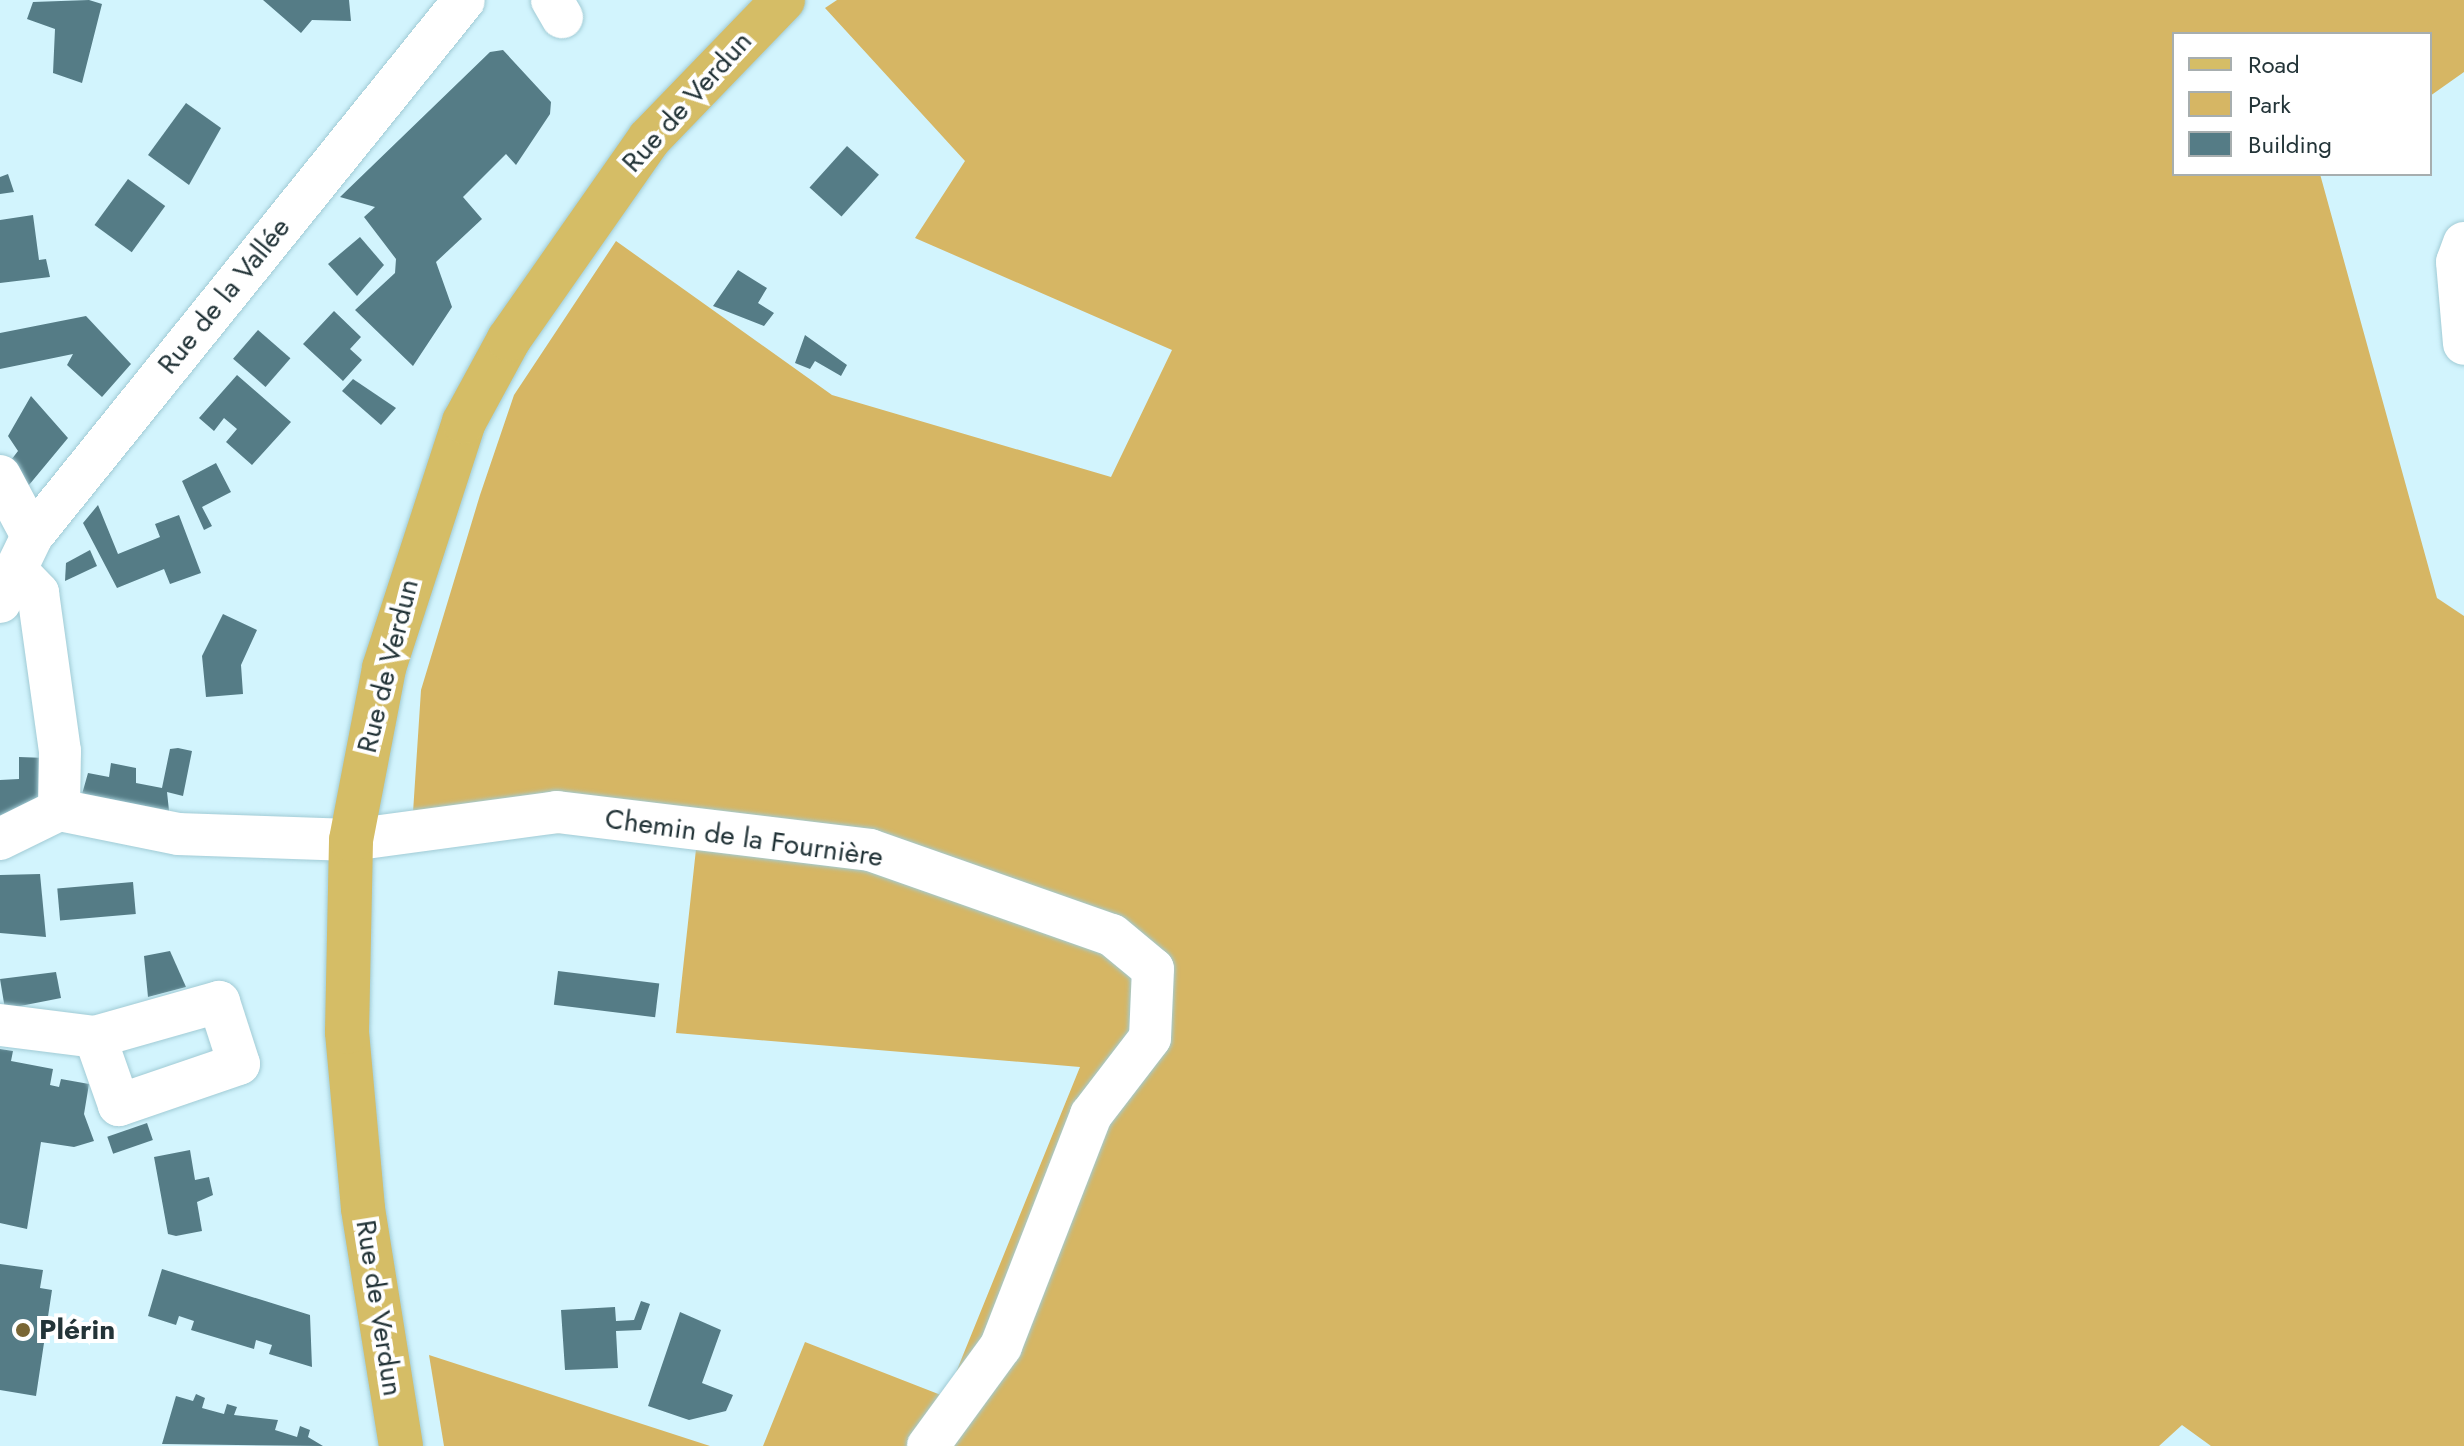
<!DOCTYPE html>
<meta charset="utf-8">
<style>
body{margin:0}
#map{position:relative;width:2464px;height:1446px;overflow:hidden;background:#d2f4fd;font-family:Jost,sans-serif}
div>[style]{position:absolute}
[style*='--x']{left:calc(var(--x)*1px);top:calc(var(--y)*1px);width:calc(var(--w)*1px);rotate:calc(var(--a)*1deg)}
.green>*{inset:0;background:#d6b664}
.building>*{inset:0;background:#557c86;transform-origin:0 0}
.roads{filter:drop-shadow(0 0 2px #a1cbd5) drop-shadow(0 0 2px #a1cbd5)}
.minor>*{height:42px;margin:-21px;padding:0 21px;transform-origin:21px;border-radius:21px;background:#fff}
.major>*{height:44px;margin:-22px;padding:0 22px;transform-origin:22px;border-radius:22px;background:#d5bd66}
.dots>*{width:22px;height:22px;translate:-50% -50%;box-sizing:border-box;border:4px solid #fff;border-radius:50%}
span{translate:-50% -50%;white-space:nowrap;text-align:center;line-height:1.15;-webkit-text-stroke:8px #fff;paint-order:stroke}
.street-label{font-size:28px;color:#233438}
.poi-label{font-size:28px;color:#233438;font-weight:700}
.left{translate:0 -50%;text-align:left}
.legend{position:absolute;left:2172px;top:32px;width:260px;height:144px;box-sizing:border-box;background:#fff;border:2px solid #a7aeaf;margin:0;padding:10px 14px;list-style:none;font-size:24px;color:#233438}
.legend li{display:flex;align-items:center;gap:16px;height:40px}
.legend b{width:40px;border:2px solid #a7aeaf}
</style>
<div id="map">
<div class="green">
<i style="clip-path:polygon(837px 0,2464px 0,2464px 72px,2430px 96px,2430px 34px,2174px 34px,2174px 174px,2320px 174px,2437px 598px,2464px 616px,2464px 1446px,2211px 1446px,2182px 1425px,2159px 1446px,763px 1446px,805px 1342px,946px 1397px,1080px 1067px,676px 1033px,697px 840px,527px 832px,411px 843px,421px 690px,480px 495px,514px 395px,616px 241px,832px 395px,1111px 477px,1172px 350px,915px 238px,965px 161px,825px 8px)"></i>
<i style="clip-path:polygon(429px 1355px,710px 1446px,444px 1446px)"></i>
</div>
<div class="building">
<i style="clip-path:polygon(89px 0,102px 4px,82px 83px,53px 73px,55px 29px,27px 19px,33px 2px)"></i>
<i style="clip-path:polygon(263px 0,349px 0,351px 21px,312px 20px,301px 33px)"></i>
<i style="clip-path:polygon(503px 50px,551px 102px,550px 114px,516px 165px,506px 154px,463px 197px,482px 219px,436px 262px,452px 307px,413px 366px,355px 310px,395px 273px,396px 259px,364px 217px,375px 207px,340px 197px,490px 52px)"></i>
<i style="clip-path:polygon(186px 103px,221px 128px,189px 185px,148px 155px)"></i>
<i style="left:847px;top:146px;width:43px;height:56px;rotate:42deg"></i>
<i style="clip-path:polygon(8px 174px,14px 192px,0 194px,0 177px)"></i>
<i style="left:128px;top:179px;width:46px;height:57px;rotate:36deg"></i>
<i style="clip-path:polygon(33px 215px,39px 260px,46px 259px,50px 277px,0 283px,0 220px)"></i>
<i style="clip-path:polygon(360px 237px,384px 265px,357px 296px,328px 264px)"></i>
<i style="clip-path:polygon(738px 270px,767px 288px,758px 303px,774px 313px,764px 326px,713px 306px)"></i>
<i style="clip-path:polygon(334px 311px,361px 337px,350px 349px,362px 360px,343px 381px,303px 344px)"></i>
<i style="clip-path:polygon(86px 316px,131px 364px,102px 397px,67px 365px,73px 354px,0 369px,0 333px)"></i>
<i style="left:258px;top:330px;width:43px;height:38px;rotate:41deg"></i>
<i style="clip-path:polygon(805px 335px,847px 365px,841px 376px,815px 361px,810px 369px,795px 363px)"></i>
<i style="clip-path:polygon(237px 375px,291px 422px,252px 465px,226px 442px,237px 429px,224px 418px,214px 431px,199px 418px)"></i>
<i style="clip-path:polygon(353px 379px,396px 408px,381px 425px,342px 391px)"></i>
<i style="clip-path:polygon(31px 396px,68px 438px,24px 491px,8px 464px,18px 451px,8px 436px)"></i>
<i style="clip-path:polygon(216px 463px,231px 492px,202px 507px,212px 526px,204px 530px,182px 481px)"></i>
<i style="clip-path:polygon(98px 505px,118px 554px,160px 537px,155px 524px,179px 515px,201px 573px,170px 584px,164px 569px,117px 588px,83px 523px)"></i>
<i style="clip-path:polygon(90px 550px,97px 566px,65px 581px,66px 563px)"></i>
<i style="clip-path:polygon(223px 614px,257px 630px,241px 665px,243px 694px,206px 697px,202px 656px)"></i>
<i style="clip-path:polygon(178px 748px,192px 751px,183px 796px,167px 792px,170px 820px,82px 794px,88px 773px,109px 777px,111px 763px,136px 768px,136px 783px,162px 788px,170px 749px)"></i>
<i style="clip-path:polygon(19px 757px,46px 758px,47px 790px,35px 806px,0 824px,0 780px,19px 779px)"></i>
<i style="clip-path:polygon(40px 874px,46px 937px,0 933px,0 875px)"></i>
<i style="left:133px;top:882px;width:32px;height:76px;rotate:85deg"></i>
<i style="clip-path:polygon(170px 951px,186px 987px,148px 997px,144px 956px)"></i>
<i style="left:558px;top:971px;width:102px;height:34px;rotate:7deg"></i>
<i style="clip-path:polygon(56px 972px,61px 998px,5px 1009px,0 979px)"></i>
<i style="clip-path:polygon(0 1049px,13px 1051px,11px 1061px,53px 1069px,50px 1085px,59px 1087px,61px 1079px,89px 1084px,84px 1114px,94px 1141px,74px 1147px,41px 1142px,27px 1229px,0 1223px)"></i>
<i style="left:147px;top:1123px;width:18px;height:42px;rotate:71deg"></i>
<i style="clip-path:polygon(190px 1150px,195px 1180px,209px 1177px,213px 1195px,197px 1202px,202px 1231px,176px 1236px,168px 1234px,154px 1157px)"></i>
<i style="clip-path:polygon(0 1264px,43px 1270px,40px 1288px,52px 1290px,36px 1396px,0 1390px)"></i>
<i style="clip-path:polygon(162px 1269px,310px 1315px,312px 1367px,269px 1354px,272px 1345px,256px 1340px,254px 1349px,191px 1330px,194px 1321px,179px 1316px,176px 1325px,148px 1316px)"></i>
<i style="clip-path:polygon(641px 1301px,650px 1304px,641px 1330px,616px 1331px,618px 1368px,565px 1370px,561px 1310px,615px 1307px,616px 1321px,634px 1320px)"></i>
<i style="clip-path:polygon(680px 1312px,721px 1330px,702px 1383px,733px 1395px,726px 1411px,689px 1420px,648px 1406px)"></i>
<i style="clip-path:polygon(196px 1394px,205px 1398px,202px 1408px,224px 1414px,227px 1404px,237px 1407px,234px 1415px,278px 1420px,275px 1430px,297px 1437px,300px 1426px,310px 1430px,308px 1437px,323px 1446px,162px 1444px,176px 1396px,193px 1401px)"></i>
</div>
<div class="roads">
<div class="minor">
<i style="--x:552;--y:0;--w:20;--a:60"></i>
<i style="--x:2464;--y:243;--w:20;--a:110"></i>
<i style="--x:2457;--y:262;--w:82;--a:85.1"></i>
<i style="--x:0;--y:476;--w:68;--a:61.9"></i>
<i style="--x:16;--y:570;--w:32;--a:46"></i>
<i style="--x:38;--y:593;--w:160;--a:82.1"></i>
<i style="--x:60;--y:751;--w:59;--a:91"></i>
<i style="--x:0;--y:602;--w:73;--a:-64.1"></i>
<i style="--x:32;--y:536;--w:688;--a:-51.13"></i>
<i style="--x:0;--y:839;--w:66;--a:-26.2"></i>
<i style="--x:59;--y:810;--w:121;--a:11.4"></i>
<i style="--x:178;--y:834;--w:173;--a:2"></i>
<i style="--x:351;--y:840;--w:208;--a:-7.7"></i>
<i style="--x:557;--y:812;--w:315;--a:6.9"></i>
<i style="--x:870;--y:850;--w:256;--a:19.4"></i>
<i style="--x:1112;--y:935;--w:53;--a:39.7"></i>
<i style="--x:1153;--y:969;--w:69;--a:92.5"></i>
<i style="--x:1150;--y:1038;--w:97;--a:127.5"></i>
<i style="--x:1091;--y:1115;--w:248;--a:111.3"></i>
<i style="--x:1001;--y:1346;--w:124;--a:126.1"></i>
<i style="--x:0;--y:1025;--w:96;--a:7.2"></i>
<i style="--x:95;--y:1037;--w:129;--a:-15.8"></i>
<i style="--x:219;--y:1002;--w:65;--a:72.1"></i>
<i style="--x:239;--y:1064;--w:127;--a:161.1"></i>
<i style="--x:119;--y:1105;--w:72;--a:-109.4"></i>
</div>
<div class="major">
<i style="--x:401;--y:1446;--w:241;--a:-99.1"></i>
<i style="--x:363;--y:1208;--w:177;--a:-95.2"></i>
<i style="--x:347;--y:1032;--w:192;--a:-88.8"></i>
<i style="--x:351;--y:840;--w:175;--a:-79.1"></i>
<i style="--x:384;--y:668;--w:259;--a:-72"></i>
<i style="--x:464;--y:422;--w:94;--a:-61.5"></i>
<i style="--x:509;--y:339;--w:244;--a:-55"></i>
<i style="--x:649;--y:139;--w:193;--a:-46"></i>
</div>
</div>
<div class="dots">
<i style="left:23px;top:1330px;background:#796634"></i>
</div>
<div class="street-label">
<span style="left:687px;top:102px;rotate:-48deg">Rue de Verdun</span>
<span style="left:224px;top:296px;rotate:-51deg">Rue de la Vallée</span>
<span style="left:388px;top:666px;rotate:-76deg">Rue de Verdun</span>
<span style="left:744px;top:838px;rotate:8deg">Chemin de la Fournière</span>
<span style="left:379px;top:1308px;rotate:81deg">Rue de Verdun</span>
</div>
<div class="poi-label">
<span class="left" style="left:39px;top:1330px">Plérin</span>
</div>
<ul class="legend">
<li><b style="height:10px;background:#d5bd66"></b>Road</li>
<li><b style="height:22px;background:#d6b664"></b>Park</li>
<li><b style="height:22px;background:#557c86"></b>Building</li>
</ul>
</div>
